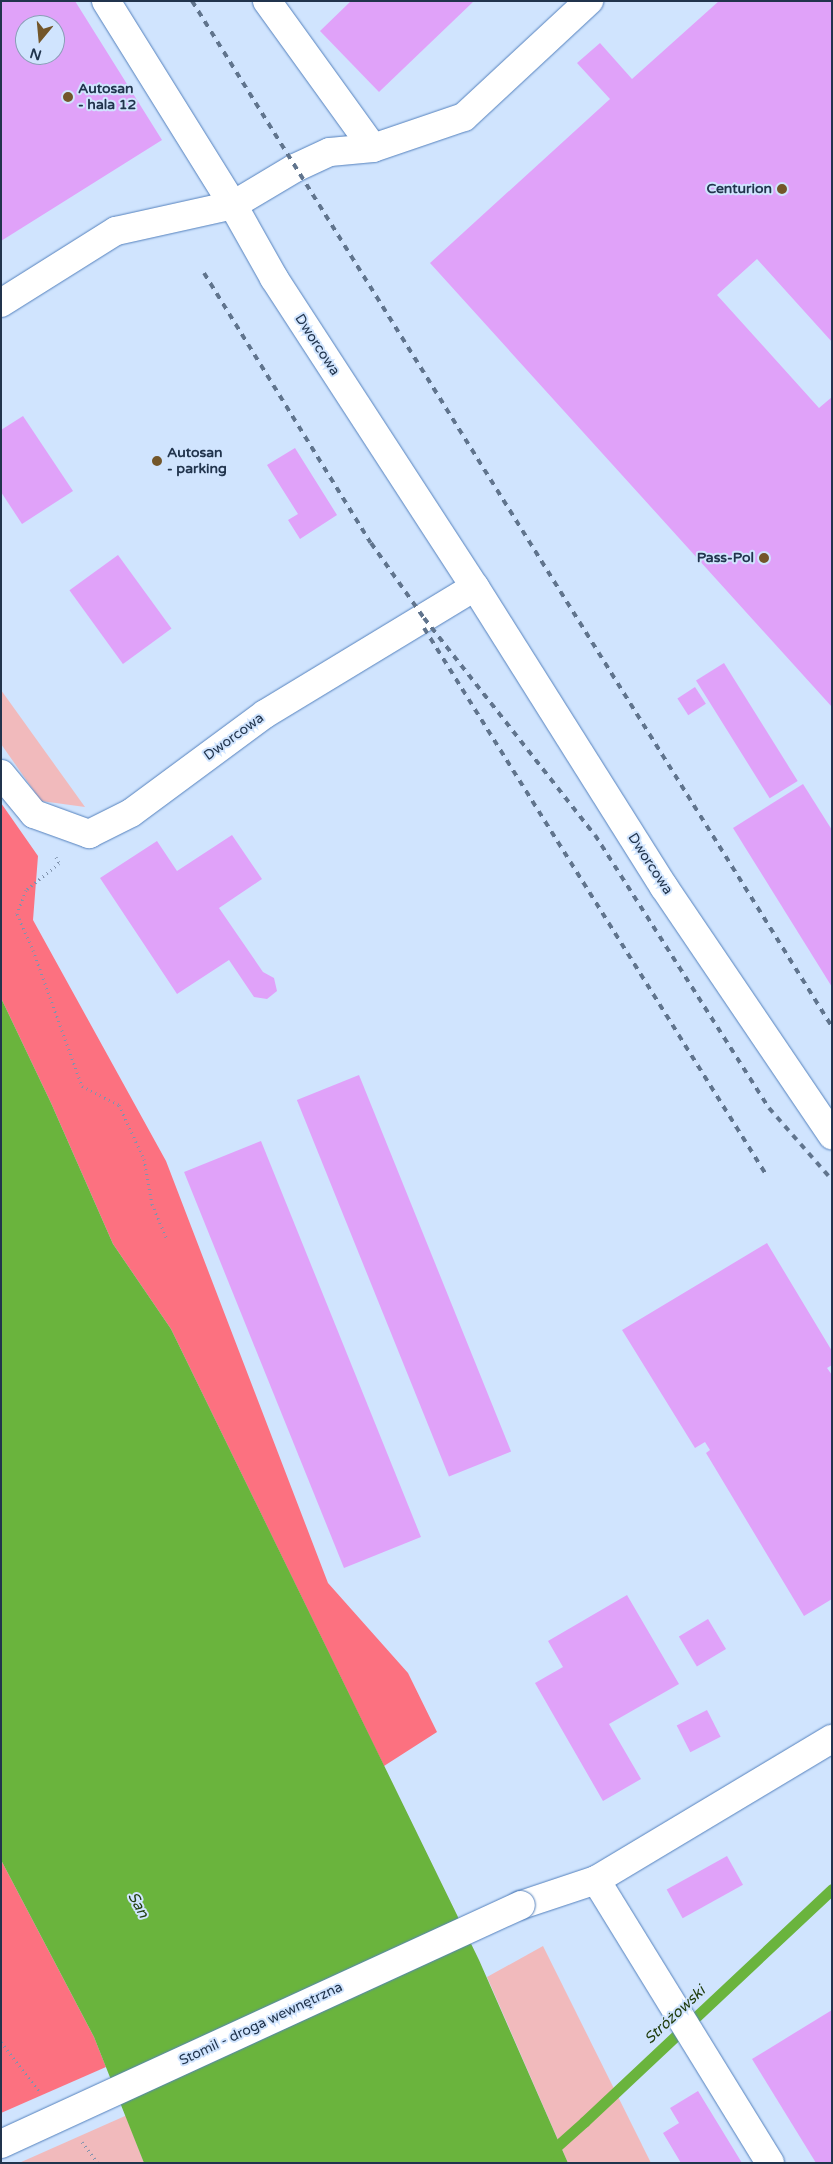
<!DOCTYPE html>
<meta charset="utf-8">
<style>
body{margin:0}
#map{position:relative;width:833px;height:2164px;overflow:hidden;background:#d0e4fe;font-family:"Varela Round",sans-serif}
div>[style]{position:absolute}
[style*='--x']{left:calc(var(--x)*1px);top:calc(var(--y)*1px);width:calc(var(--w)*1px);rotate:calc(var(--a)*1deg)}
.green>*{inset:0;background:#f1babc}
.forest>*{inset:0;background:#fc7180}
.water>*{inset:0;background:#6ab43d}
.stream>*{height:11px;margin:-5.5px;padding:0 5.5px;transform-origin:5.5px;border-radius:5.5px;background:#6ab43d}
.building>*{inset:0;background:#e0a2f9;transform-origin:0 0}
.path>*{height:3px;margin-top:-1.5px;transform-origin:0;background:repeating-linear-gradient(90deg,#8093ad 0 1px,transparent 0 5px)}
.roads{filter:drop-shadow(0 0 1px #5481bd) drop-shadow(0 0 1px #5481bd)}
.minor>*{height:28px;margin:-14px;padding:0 14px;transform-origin:14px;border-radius:14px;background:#fff}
.rail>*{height:4px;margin-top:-2px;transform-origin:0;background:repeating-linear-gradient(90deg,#60748d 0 6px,transparent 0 12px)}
.bridges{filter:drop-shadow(0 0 1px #5481bd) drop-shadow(0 0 1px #5481bd)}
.minor-bridge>*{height:28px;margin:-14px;padding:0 14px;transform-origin:14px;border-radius:14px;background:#fff}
.dots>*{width:14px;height:14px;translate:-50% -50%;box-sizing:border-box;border:2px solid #d0e4fe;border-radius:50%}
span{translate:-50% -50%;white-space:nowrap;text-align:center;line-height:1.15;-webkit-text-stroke:4px #d0e4fe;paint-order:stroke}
.poi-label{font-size:14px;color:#21344d;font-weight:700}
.left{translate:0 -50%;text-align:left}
.right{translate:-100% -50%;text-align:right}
.street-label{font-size:14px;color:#21344d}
.water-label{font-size:15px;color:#213e0f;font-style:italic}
.frame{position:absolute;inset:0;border:2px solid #21344d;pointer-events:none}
.north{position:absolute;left:15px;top:15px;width:50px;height:50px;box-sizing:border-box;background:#d0e4fe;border:1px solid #8a9eb7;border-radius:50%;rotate:197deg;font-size:14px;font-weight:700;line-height:20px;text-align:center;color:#21344d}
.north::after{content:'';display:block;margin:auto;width:18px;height:22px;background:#73562a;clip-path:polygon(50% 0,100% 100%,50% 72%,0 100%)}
</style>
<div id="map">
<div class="green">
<i style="clip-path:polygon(1px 690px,85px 807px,41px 801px,1px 744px)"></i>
<i style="clip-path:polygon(543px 1946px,651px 2163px,568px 2163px,487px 1977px)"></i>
<i style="clip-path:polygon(126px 2116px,144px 2163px,19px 2163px,125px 2116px)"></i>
</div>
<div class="forest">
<i style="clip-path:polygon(1px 803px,38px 856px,33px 920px,166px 1161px,328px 1583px,408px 1673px,437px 1732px,384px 1766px,171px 1329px,113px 1244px,51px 1103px,1px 998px)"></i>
<i style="clip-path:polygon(1px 1860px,94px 2037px,106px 2067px,1px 2113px)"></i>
</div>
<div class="water">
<i style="clip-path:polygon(1px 998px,51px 1103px,113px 1244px,171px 1329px,479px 1960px,568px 2163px,144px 2163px,94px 2037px,1px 1860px)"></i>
</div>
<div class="stream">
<i style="--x:538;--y:2163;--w:62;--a:-41.7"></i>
<i style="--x:584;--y:2122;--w:340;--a:-43.2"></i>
</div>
<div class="building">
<i style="clip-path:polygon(evenodd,1px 1px,75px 1px,162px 140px,1px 241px,1px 1px,25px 25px,55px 25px,55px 55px,25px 55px,25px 25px)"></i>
<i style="clip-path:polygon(351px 1px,474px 1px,379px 92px,320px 31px)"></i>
<i style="clip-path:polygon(719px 1px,832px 1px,832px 342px,757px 259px,717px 295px,819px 408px,832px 397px,832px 707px,430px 263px,610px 99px,577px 63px,600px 43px,632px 79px)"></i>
<i style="clip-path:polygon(23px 416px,73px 491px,22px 524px,1px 492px,1px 430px)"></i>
<i style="clip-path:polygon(295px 448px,337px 515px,300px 539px,288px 520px,298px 514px,267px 465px)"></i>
<i style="left:118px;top:555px;width:91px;height:60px;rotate:54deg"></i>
<i style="left:724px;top:663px;width:139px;height:33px;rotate:58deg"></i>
<i style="left:695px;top:687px;width:20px;height:21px;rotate:57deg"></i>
<i style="clip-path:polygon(803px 784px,832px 830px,832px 987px,733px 828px)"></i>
<i style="clip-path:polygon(232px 835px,262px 879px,219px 908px,263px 972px,274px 978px,277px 991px,267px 999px,254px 997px,229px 960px,177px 994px,100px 878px,157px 841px,177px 871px)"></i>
<i style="left:359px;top:1075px;width:406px;height:67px;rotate:68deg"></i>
<i style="left:261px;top:1141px;width:427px;height:83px;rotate:68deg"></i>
<i style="clip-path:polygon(767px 1243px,832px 1351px,832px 1365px,827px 1368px,832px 1375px,832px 1599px,804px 1616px,706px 1453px,710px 1450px,705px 1442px,695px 1448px,622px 1330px)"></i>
<i style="clip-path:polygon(627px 1595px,679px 1684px,609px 1724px,641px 1779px,603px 1801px,535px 1683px,563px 1667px,548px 1641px)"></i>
<i style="left:708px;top:1619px;width:35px;height:34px;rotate:59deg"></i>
<i style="left:707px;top:1710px;width:30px;height:34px;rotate:63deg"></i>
<i style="left:727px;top:1856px;width:33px;height:69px;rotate:61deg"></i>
<i style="clip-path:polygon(832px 2010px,832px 2163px,816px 2163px,752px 2059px)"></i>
<i style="clip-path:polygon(698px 2091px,742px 2163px,681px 2163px,663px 2133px,679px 2123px,670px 2108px)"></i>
</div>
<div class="path">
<i style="--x:56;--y:857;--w:7;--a:63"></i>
<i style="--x:59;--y:863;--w:43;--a:140.7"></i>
<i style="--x:26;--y:890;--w:26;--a:111"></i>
<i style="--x:17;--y:914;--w:39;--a:66"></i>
<i style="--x:33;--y:950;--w:145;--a:70.2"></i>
<i style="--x:82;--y:1086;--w:42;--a:27.2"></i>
<i style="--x:119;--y:1105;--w:60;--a:65.2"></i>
<i style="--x:144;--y:1159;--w:46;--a:79.9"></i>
<i style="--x:152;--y:1204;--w:36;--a:67"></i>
<i style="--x:1;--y:2042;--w:62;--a:52.2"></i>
<i style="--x:82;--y:2142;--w:26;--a:53"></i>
</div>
<div class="roads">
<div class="minor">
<i style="--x:106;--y:1;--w:240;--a:58.1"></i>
<i style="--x:233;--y:205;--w:84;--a:60.7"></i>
<i style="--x:274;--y:278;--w:369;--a:57"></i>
<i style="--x:475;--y:587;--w:355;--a:57.8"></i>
<i style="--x:664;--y:887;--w:300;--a:55.9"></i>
<i style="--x:267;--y:1;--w:181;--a:54.2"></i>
<i style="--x:1;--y:303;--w:136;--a:-32.1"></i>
<i style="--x:116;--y:231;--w:120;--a:-12.5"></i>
<i style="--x:233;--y:205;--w:72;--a:-30.8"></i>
<i style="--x:295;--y:168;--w:38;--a:-25"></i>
<i style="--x:330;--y:152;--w:43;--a:-5.3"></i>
<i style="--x:373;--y:148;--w:96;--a:-18.8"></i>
<i style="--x:464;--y:117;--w:171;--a:-42.9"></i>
<i style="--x:1;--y:774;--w:52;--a:50.5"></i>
<i style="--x:34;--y:814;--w:59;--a:20"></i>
<i style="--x:89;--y:834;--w:47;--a:-26.6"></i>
<i style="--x:131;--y:813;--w:167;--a:-36.5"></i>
<i style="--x:265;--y:714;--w:245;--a:-31.2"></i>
<i style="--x:596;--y:1880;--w:275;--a:-30.9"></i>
<i style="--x:521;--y:1905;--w:79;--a:-18.4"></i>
<i style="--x:596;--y:1880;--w:332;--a:58.4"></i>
</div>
</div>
<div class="rail">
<i style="--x:192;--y:1;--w:1209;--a:58.04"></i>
<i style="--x:204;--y:273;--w:317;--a:58.3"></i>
<i style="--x:371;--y:543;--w:92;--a:54.8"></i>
<i style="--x:424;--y:618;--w:276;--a:51.8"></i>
<i style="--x:595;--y:835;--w:324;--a:57.5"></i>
<i style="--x:769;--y:1108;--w:96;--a:48.8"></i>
<i style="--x:424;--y:628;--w:646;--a:57.96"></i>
</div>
<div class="bridges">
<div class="minor-bridge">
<i style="--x:1;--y:2144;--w:572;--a:-24.68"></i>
</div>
</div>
<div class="dots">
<i style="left:68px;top:97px;background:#73562a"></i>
<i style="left:782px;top:189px;background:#73562a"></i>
<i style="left:157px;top:461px;background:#73562a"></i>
<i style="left:764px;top:558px;background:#73562a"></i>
</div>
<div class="poi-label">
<span class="left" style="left:78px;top:97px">Autosan<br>- hala 12</span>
<span class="right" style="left:772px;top:189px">Centurion</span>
<span class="left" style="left:167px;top:461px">Autosan<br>- parking</span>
<span class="right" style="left:754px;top:558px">Pass-Pol</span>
</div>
<div class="street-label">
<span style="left:317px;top:345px;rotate:57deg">Dworcowa</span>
<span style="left:234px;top:737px;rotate:-36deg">Dworcowa</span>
<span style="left:650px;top:864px;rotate:57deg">Dworcowa</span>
<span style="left:261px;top:2024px;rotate:-25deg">Stomil - droga wewnętrzna</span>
</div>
<div class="water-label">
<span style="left:138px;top:1905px;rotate:62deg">San</span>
<span style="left:675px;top:2015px;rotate:-43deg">Stróżowski</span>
</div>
<div class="frame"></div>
<div class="north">N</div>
</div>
